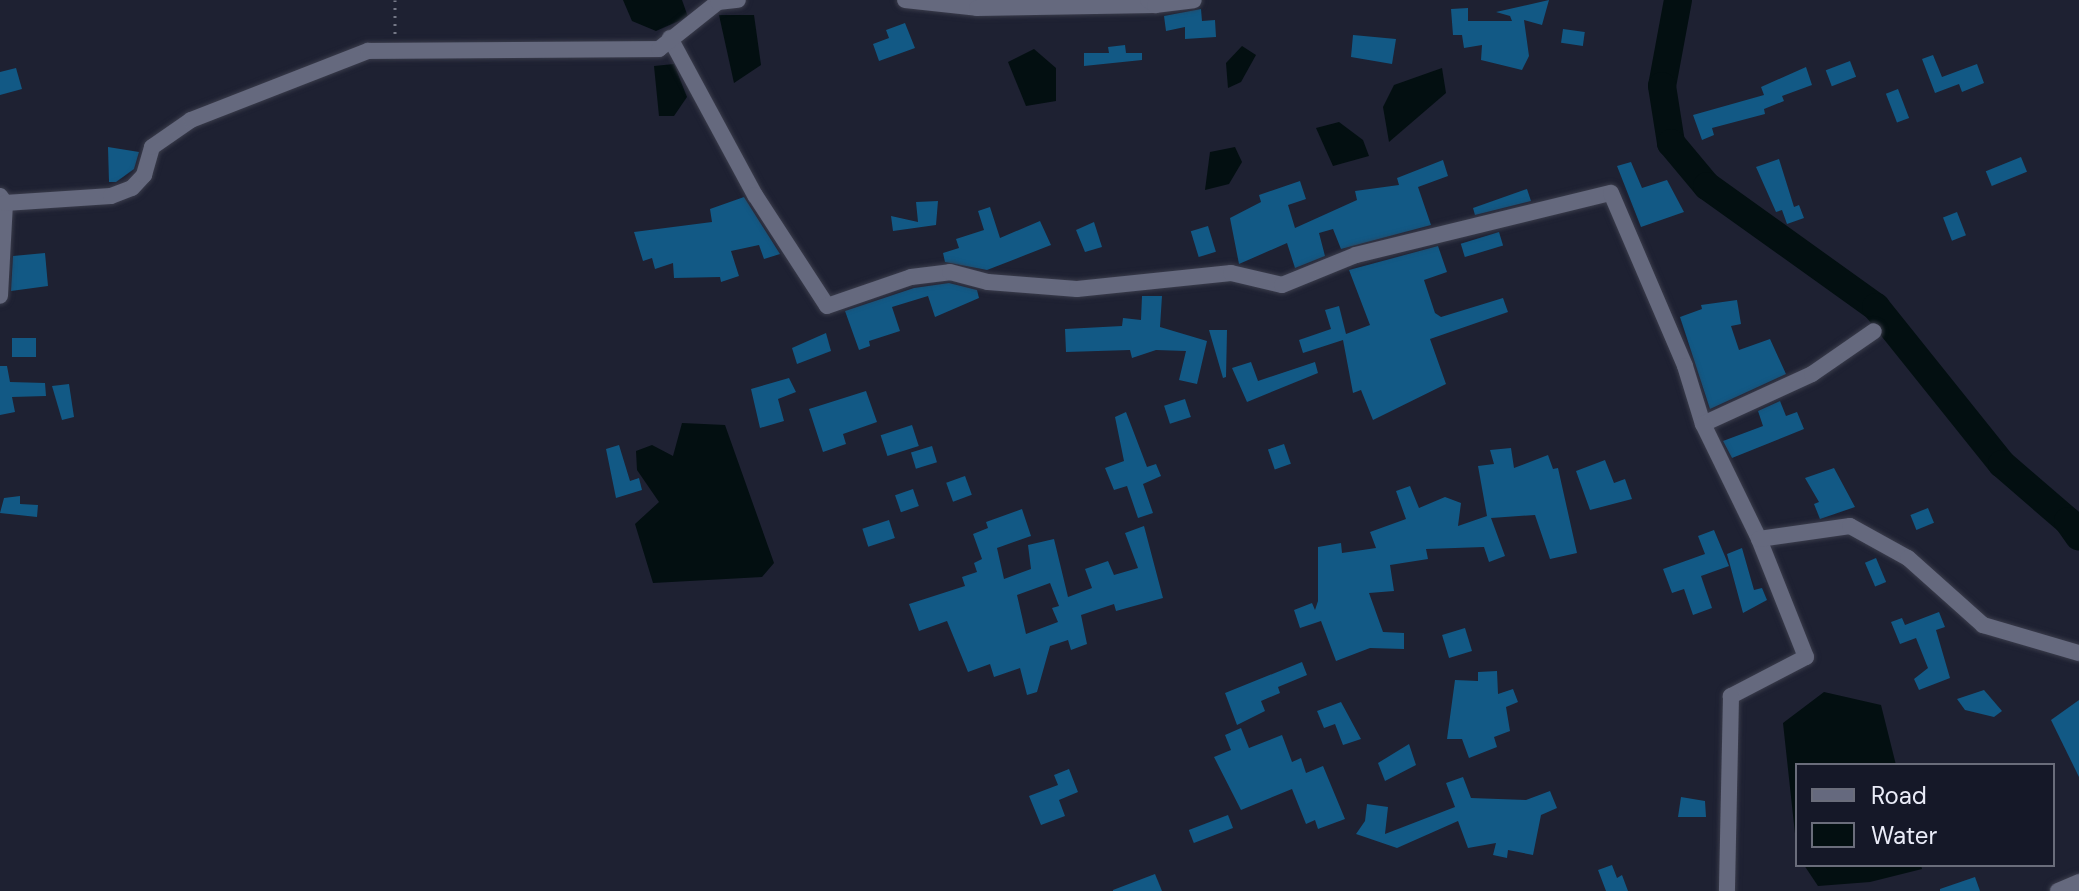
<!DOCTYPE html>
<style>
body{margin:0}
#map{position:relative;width:2079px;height:891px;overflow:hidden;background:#1e2132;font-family:"DM Sans",sans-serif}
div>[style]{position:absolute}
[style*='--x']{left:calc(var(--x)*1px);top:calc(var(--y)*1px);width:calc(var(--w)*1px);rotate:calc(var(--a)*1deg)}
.water>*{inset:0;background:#030f11}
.river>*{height:28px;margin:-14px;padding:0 14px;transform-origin:14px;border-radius:14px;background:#030f11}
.building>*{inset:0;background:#125985;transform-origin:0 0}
.path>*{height:3px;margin-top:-1.5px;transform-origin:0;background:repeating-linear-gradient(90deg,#747786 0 2px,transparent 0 8px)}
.roads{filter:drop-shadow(0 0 2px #3a3c4b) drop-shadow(0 0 2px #3a3c4b)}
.minor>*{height:16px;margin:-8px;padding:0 8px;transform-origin:8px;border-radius:8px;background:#65697e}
span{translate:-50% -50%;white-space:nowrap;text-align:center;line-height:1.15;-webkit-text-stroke:7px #151828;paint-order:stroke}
.legend{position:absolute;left:1795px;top:763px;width:260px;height:104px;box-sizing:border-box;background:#151828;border:2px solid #6a6d7b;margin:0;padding:10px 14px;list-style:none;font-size:24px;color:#eaecf8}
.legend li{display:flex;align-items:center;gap:16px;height:40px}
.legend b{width:40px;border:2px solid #6a6d7b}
</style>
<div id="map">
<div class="water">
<i style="clip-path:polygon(623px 0,682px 0,688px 17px,656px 31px,632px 21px)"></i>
<i style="clip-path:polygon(719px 15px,754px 15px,761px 65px,734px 83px)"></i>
<i style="clip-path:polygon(1242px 46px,1256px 55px,1241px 82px,1228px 88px,1226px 63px)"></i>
<i style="clip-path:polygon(1034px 49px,1056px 68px,1056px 101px,1026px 106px,1008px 62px)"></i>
<i style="clip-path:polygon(674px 64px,687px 97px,674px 116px,659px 116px,654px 66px)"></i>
<i style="clip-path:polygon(1442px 68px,1446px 93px,1389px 142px,1383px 107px,1394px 85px)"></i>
<i style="clip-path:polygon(1339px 122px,1363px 140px,1369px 156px,1333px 166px,1316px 128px)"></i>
<i style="clip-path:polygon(1235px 147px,1242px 162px,1229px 184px,1205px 190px,1210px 152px)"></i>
<i style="clip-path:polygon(682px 423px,725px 425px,774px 563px,762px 577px,653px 583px,635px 524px,659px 502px,637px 470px,636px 451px,652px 445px,673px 456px)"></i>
<i style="clip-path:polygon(1824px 692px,1881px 705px,1896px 765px,1797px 765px,1797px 852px,1783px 723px)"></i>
<i style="clip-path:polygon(1804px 865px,1921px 865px,1922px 869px,1870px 882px,1818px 886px)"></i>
</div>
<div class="river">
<i style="--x:1678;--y:0;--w:87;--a:100.5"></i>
<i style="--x:1662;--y:86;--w:58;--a:81"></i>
<i style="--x:1671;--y:143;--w:56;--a:50.1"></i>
<i style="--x:1707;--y:186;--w:208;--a:35.6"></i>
<i style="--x:1876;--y:307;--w:201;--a:51.3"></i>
<i style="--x:2002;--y:464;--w:87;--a:40.8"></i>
<i style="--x:2068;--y:521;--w:19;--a:55"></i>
</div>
<div class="building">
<i style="clip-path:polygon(1549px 0,1542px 25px,1524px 20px,1529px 56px,1522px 70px,1481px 60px,1482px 45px,1464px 48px,1462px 35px,1453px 35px,1451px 9px,1468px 8px,1468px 21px,1512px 21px,1510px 16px,1496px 12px)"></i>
<i style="clip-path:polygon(1201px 9px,1202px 21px,1215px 20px,1216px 37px,1185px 39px,1185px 27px,1166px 31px,1164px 16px)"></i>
<i style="clip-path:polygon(905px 23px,915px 48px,879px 61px,873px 44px,889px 38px,886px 30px)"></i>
<i style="left:1563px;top:29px;width:22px;height:14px;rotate:8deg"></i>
<i style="clip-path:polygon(1353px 35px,1396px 39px,1392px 64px,1351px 57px)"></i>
<i style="clip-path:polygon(1125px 45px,1126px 53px,1142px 53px,1142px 60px,1084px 66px,1084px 53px,1109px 53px,1108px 47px)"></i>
<i style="clip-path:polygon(1933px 55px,1942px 77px,1977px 64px,1984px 83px,1962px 92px,1959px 84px,1935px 93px,1922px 59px)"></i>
<i style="left:1850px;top:61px;width:17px;height:26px;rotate:69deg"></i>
<i style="clip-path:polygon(1806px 67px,1812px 85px,1782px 96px,1784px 101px,1764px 109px,1765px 114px,1712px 128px,1714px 135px,1702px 140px,1693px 115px,1764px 95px,1761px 87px)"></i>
<i style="clip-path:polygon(16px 68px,22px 89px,0 95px,0 72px)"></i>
<i style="left:1898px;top:89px;width:31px;height:13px;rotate:69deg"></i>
<i style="clip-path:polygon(108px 147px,139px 152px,134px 169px,116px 182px,109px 182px)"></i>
<i style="left:2021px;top:157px;width:16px;height:38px;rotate:68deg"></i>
<i style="clip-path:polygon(1779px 159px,1794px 207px,1799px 205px,1804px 218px,1787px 224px,1782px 210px,1776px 212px,1756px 167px)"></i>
<i style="clip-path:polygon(1443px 160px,1448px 176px,1418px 187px,1431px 225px,1341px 249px,1333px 229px,1319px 233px,1325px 256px,1295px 268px,1287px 243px,1239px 264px,1230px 218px,1261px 202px,1259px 195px,1300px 181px,1306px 199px,1288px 205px,1295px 228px,1357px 200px,1355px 191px,1399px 185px,1397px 178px)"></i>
<i style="clip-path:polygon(1631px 162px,1642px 188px,1667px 180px,1684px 212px,1641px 227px,1617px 166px)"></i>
<i style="clip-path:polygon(1527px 189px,1531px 201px,1475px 215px,1473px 208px)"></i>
<i style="clip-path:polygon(744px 197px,780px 254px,764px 259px,759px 245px,731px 251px,739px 276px,721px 282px,720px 277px,674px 278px,673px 263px,655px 269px,652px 258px,643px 261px,634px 232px,712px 222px,710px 209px)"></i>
<i style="clip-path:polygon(938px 201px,936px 225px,893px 231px,891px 216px,918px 222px,916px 202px)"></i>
<i style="clip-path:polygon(990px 207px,1000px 238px,1040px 221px,1051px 245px,987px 270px,945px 262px,943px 253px,959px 248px,956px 239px,984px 230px,978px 211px)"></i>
<i style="left:1957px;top:212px;width:25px;height:15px;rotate:69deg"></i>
<i style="clip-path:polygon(1094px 222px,1102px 247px,1085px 252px,1076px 230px)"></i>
<i style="left:1208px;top:226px;width:27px;height:18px;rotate:73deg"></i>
<i style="left:1499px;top:232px;width:14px;height:40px;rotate:73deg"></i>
<i style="clip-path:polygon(1438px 246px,1447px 272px,1424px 280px,1435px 313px,1441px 317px,1503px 298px,1508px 312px,1430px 339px,1446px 384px,1373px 420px,1361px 390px,1353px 393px,1343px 340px,1303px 353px,1299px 340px,1331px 329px,1325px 310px,1339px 306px,1346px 334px,1370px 325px,1349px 270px)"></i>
<i style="clip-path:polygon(45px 253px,48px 286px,11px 291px,13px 256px)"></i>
<i style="clip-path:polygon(949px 283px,977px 290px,979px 298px,935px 317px,928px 296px,892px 307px,900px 331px,869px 341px,870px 346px,859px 350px,845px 311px,914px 288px)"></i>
<i style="clip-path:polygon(1142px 296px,1162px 296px,1160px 327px,1207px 341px,1197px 384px,1179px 380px,1186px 351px,1156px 350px,1132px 358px,1130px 350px,1066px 352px,1065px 329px,1122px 326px,1123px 318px,1141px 320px)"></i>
<i style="clip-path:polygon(1737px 300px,1741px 324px,1731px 326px,1739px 350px,1770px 339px,1786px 374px,1710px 409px,1680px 317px,1702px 309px,1701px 305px)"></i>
<i style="clip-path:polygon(1209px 330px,1227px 330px,1226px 377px,1223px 378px)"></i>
<i style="clip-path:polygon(826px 333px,831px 351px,797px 364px,792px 348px)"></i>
<i style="left:36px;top:338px;width:19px;height:24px;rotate:90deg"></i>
<i style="clip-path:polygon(1251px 362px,1258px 381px,1315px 362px,1318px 373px,1247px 402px,1232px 368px)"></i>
<i style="clip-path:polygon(0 366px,7px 366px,10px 382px,45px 383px,46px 396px,12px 397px,15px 412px,0 415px)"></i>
<i style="clip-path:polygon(789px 378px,796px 392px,778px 399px,784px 421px,760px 428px,751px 389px)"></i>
<i style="clip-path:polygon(69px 384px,74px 417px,62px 420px,52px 386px)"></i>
<i style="clip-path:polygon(866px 391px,877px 422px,843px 434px,846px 444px,823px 452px,809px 409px)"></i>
<i style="left:1185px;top:399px;width:19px;height:22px;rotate:72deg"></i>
<i style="clip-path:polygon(1780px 401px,1786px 416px,1797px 412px,1804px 429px,1732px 458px,1723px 441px,1763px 426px,1758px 411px)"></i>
<i style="clip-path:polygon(1126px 412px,1147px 467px,1156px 464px,1161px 476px,1143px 484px,1153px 513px,1138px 518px,1127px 486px,1114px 490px,1105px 468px,1124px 461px,1115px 417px)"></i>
<i style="left:912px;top:425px;width:22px;height:33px;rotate:72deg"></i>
<i style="left:1284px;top:444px;width:21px;height:17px;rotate:71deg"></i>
<i style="clip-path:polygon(619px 445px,630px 481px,639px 478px,642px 490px,616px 498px,606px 449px)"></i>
<i style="left:932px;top:446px;width:17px;height:22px;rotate:73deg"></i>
<i style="clip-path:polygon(1511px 448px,1514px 468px,1548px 455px,1553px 469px,1558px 468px,1577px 553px,1550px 559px,1535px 515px,1491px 518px,1505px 556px,1489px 562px,1484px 547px,1426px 549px,1428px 559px,1390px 565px,1394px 591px,1369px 593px,1383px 632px,1404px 633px,1404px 649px,1370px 648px,1336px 661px,1321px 621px,1300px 628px,1294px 610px,1312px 603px,1315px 610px,1318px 601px,1318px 547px,1341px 543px,1342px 553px,1376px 548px,1370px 532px,1406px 519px,1396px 491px,1410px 486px,1419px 508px,1445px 497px,1461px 503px,1458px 526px,1487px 516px,1478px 466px,1494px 464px,1490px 450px)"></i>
<i style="clip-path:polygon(1605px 460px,1614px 483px,1625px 479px,1632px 499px,1590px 510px,1576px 471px)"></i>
<i style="clip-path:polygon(1834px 468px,1855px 507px,1820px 519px,1814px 504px,1819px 502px,1805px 478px)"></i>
<i style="left:965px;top:476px;width:20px;height:20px;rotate:70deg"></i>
<i style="left:913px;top:489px;width:18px;height:19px;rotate:71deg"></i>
<i style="clip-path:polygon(20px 496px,20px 504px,38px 505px,37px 517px,0 513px,4px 498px)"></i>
<i style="left:1928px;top:508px;width:16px;height:19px;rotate:68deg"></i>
<i style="clip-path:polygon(evenodd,1022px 509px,1031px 536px,997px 548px,1004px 579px,1031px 569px,1028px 545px,1054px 539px,1068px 597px,1092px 588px,1085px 569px,1108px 561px,1114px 575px,1138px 568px,1125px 533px,1144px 526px,1163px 598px,1116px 611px,1114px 604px,1081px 615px,1087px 644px,1071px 650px,1068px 640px,1050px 646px,1037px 692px,1027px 695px,1020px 668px,994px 677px,990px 664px,968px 672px,947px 621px,919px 631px,909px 604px,965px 586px,962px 577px,977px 572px,974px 563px,982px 559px,973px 534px,988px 528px,986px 522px,1022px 509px,1050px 583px,1059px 606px,1052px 608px,1058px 622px,1026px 634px,1017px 595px,1050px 583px)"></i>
<i style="left:889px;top:520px;width:19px;height:28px;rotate:72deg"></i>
<i style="clip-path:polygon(1714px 530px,1729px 566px,1701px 576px,1712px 608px,1693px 615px,1684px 589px,1672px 593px,1663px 569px,1705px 554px,1698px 536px)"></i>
<i style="clip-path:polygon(1742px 548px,1754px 590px,1762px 588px,1767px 600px,1743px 613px,1727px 554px)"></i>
<i style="left:1876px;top:558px;width:26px;height:12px;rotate:67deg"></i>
<i style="clip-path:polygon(1939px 612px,1945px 627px,1936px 630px,1950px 678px,1919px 690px,1914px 679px,1928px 668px,1916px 638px,1900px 644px,1891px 622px,1902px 618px,1905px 625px)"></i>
<i style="left:1465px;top:628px;width:24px;height:24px;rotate:73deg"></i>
<i style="clip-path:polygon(1302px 662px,1307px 675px,1278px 687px,1280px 693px,1261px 701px,1265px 711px,1237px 725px,1225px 693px)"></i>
<i style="clip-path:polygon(1497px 671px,1498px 694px,1513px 689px,1518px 702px,1506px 707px,1510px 731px,1494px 737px,1497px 747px,1469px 758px,1462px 739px,1447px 739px,1455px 680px,1478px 681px,1478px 672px)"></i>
<i style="clip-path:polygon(1984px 690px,2002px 711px,1994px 717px,1965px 710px,1957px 699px)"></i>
<i style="clip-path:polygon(2079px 700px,2079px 777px,2051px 720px)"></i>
<i style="clip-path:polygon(1341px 702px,1361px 739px,1343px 745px,1335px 724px,1324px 728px,1317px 711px)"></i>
<i style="clip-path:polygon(1241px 728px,1249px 748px,1282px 735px,1292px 762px,1301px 758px,1306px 773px,1323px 766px,1345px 819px,1318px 829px,1315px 820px,1306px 824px,1292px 789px,1241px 810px,1214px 757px,1231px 750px,1225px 735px)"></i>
<i style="clip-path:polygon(1409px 744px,1416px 765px,1385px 781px,1378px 763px)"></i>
<i style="clip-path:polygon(1069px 769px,1078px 792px,1059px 800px,1065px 816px,1041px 825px,1029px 796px,1058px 785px,1054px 775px)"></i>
<i style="clip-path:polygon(1463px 777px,1471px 798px,1526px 800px,1550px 791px,1557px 808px,1541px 815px,1533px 855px,1508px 850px,1507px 858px,1493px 855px,1496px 843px,1468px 848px,1458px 821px,1397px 848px,1356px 834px,1365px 821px,1367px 804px,1388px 807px,1385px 834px,1455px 807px,1446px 783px)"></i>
<i style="clip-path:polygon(1681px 797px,1705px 801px,1706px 817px,1678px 817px)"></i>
<i style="left:1228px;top:815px;width:14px;height:42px;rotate:69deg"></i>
<i style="clip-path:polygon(1612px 865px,1617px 878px,1622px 875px,1628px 891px,1606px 891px,1598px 870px)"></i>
<i style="clip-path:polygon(1155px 874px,1162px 891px,1113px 891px,1113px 890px)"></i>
<i style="clip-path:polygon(1975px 877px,1980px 891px,1940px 891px,1940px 889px)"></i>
</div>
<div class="path">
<i style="--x:395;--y:0;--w:36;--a:90"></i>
</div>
<div class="roads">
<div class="minor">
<i style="--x:905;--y:0;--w:72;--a:6.3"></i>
<i style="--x:977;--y:8;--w:178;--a:-1"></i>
<i style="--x:1148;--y:0;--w:9;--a:36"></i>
<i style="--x:1155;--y:5;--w:39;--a:-7"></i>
<i style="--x:670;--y:38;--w:179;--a:61.6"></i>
<i style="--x:755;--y:195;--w:132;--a:57"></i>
<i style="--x:827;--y:306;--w:89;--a:-19"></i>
<i style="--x:911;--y:277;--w:39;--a:-7"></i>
<i style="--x:950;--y:272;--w:39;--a:15"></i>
<i style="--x:988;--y:282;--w:89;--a:4.5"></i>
<i style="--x:1077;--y:289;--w:155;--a:-5.9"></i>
<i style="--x:1231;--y:273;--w:52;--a:13.2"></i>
<i style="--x:1282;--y:285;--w:80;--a:-22.1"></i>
<i style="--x:1356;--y:255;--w:262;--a:-13.7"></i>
<i style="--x:1611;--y:193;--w:188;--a:66.8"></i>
<i style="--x:1685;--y:366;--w:61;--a:72.8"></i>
<i style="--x:1703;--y:424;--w:120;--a:-24.6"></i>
<i style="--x:1812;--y:374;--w:75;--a:-34.7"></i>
<i style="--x:0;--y:196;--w:9;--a:54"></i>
<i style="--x:5;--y:203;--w:93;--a:93.1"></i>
<i style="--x:5;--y:203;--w:106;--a:-3.8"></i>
<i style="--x:111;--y:196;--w:22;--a:-21"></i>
<i style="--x:132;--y:188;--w:18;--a:-47"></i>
<i style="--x:144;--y:175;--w:29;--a:-74"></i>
<i style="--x:152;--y:147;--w:47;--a:-34.7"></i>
<i style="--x:191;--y:120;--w:190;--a:-21.3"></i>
<i style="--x:368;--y:51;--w:291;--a:-0.4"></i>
<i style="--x:659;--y:49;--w:75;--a:-38.5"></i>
<i style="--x:718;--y:2;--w:20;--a:-6"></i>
<i style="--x:1703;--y:424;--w:128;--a:64"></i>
<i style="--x:1759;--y:539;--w:127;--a:68.3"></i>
<i style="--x:1806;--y:657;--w:85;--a:152.5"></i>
<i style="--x:1731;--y:696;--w:195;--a:91.2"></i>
<i style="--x:1759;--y:539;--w:92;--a:-8.1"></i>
<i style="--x:1850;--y:526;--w:66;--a:28.9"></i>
<i style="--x:1908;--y:558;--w:101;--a:41.8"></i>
<i style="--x:1983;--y:625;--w:100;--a:16.3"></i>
<i style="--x:2058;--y:891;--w:23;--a:-23"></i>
</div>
</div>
<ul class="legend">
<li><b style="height:10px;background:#65697e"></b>Road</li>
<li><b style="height:22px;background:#030f11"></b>Water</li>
</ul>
</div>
